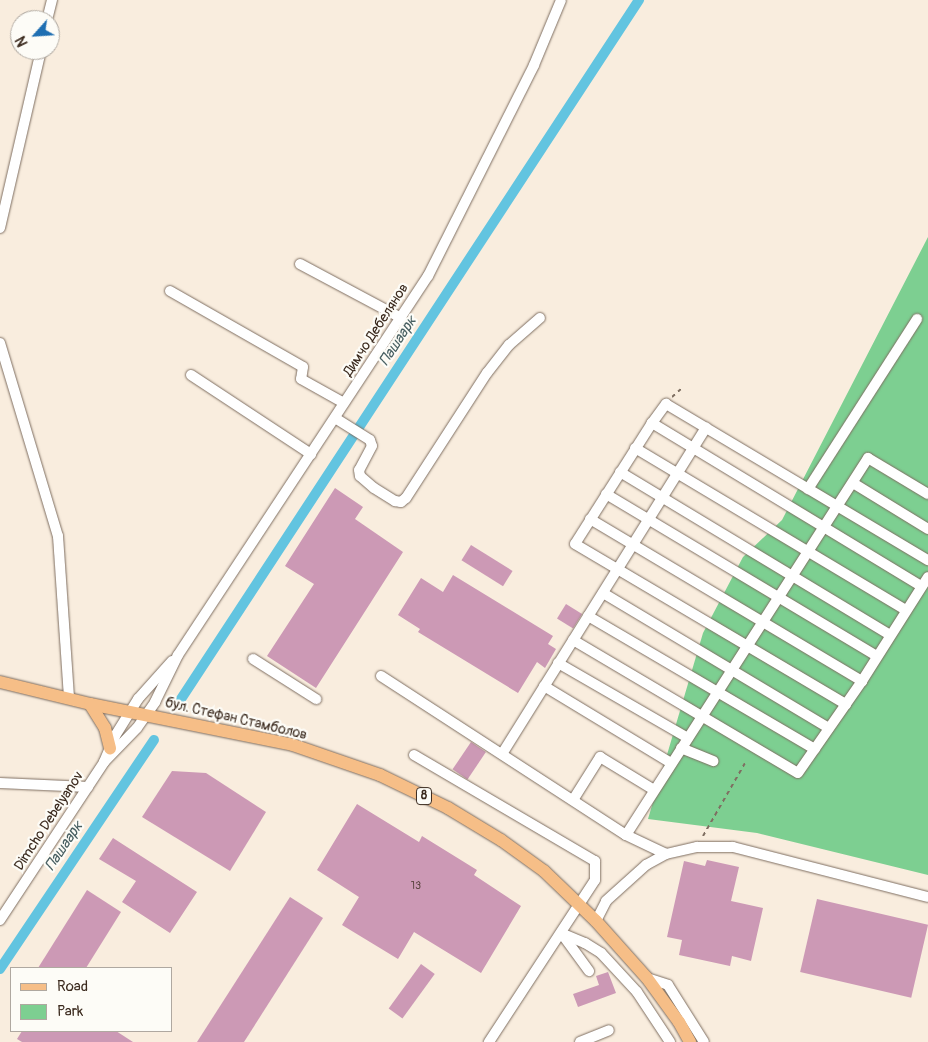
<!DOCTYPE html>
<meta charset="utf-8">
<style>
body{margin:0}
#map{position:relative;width:928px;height:1042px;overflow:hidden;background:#f9edde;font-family:Pangolin,sans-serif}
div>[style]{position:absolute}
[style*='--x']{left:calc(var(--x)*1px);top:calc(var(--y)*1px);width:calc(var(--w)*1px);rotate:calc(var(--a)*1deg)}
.green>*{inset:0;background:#7dcf91}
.canal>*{height:10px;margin:-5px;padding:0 5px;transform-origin:5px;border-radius:5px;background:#62c4e0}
.building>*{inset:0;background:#cc99b5;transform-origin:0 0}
.path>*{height:2px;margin-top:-1px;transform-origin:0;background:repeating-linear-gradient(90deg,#7e6e61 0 4px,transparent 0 8px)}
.roads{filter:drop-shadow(0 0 1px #7e6e61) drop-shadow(0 0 1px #7e6e61)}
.minor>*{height:10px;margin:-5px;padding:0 5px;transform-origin:5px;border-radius:5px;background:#fff}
.major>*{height:12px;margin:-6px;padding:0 6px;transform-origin:6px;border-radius:6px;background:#f6be87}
span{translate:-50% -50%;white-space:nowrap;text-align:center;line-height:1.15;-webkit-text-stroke:4.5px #fdfcf7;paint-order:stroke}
.number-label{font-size:11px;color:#5f4644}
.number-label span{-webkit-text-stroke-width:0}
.shield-label span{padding:1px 4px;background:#fdfcf7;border:1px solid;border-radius:4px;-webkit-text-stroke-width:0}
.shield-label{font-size:12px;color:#3b2a1e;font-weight:700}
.street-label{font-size:14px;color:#3b2a1e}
.water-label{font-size:15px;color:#496062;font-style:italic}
.legend{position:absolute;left:10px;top:967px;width:162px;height:65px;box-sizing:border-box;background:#fdfcf7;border:1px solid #afa8a0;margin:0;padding:6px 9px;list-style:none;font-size:15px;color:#3b2a1e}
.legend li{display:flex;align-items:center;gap:10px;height:25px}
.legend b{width:25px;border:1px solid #afa8a0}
.north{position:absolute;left:10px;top:10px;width:50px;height:50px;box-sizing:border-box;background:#fdfcf7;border:1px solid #afa8a0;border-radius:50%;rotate:244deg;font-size:14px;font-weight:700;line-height:20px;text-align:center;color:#3b2a1e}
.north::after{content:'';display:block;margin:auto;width:18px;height:22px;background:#1f6fb2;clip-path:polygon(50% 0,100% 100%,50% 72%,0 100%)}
</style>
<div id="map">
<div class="green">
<i style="clip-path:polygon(928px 237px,928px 875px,757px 833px,648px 819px,703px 633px,743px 557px,782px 520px)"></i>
</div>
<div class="canal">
<i style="--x:181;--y:699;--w:836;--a:-56.77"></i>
<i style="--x:0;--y:969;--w:276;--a:-56.1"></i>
</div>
<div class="building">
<i style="clip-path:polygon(335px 488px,363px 507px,355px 519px,403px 552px,316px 688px,267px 656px,314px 584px,285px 566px)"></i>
<i style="left:471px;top:545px;width:49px;height:18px;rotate:32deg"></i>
<i style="clip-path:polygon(453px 575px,553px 636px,548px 644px,556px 649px,545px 668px,537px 662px,518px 693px,418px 632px,420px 629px,398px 615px,421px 578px,443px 592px)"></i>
<i style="left:566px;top:604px;width:19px;height:17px;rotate:32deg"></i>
<i style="left:471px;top:742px;width:18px;height:33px;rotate:34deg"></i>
<i style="clip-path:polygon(172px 771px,206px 773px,266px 812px,230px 871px,142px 817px)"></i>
<i style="clip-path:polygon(357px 804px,419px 842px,422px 836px,477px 870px,474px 875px,521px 906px,481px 973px,414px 932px,398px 959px,342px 925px,359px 897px,317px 870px)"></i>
<i style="clip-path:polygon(113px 838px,197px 892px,170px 933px,122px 902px,136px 881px,99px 859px)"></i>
<i style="clip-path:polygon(707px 860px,739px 867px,731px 901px,763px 908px,751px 961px,732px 956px,730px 966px,679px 955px,682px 940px,667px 937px,684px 861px,705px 866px)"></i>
<i style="clip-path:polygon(87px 890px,121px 912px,86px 968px,38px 968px)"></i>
<i style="clip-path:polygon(290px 897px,323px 918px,244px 1042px,197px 1042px)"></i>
<i style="left:817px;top:899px;width:114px;height:75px;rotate:13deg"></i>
<i style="left:421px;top:964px;width:17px;height:55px;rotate:36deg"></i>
<i style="clip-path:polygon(608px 972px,616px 993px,578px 1007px,573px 994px,599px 985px,596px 976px)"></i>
<i style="clip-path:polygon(22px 1031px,116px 1031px,133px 1042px,22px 1042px,17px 1039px)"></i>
</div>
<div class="path">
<i style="--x:672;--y:397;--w:12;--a:-42"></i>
<i style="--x:703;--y:836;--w:84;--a:-60.1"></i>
</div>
<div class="roads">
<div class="minor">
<i style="--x:47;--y:20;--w:21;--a:-76"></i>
<i style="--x:0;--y:228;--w:183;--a:-77"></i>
<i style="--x:300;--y:264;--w:115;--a:28.1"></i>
<i style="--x:170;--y:291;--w:153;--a:29.7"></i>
<i style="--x:303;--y:367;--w:12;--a:99"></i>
<i style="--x:301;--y:379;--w:49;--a:29.2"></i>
<i style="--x:0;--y:343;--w:202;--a:73.3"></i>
<i style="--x:58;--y:536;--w:163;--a:86.1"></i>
<i style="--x:191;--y:375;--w:144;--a:33.4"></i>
<i style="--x:335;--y:418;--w:41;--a:32.2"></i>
<i style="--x:370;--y:440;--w:6;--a:72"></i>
<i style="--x:372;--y:446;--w:27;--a:118"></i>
<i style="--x:359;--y:470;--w:6;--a:81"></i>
<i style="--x:360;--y:476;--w:18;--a:41"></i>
<i style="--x:374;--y:488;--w:25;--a:32"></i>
<i style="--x:395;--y:501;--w:6;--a:9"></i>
<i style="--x:401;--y:502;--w:6;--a:-39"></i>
<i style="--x:406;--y:498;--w:149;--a:-57.1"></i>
<i style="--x:487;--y:373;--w:36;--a:-52"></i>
<i style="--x:509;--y:345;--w:41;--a:-41.1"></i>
<i style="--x:652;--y:423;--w:143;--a:122.5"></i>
<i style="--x:575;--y:544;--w:315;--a:30.6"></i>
<i style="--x:635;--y:448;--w:316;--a:30.9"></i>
<i style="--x:620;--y:472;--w:315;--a:31.1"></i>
<i style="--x:853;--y:483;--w:88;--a:31.5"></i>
<i style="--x:808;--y:489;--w:202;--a:-57.3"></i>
<i style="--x:606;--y:494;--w:316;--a:30.9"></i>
<i style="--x:590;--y:519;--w:317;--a:30.8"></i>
<i style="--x:921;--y:586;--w:315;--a:-148.8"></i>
<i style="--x:652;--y:423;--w:24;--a:-54"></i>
<i style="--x:666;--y:404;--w:305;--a:30.8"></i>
<i style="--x:603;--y:593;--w:263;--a:30.9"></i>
<i style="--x:588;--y:616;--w:263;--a:30.4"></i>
<i style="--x:573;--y:640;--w:261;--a:30.6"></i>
<i style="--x:798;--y:773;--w:112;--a:-55.2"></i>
<i style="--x:862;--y:681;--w:123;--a:-57.6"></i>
<i style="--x:253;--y:659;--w:75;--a:32.4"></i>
<i style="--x:558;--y:663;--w:150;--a:30"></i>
<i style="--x:381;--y:676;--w:292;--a:33"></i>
<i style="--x:626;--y:835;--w:44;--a:25.4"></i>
<i style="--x:544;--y:686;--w:149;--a:31.2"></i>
<i style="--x:681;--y:748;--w:35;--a:22"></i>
<i style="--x:502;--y:754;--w:385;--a:-58"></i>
<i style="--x:414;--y:755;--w:210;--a:30.4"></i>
<i style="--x:595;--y:861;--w:19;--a:90"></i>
<i style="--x:595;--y:880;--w:194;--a:123.2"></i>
<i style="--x:104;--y:762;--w:47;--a:-45.9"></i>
<i style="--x:137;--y:728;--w:32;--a:-55"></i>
<i style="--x:155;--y:702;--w:52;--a:-63.9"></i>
<i style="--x:178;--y:655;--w:454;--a:-56.6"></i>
<i style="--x:428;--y:276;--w:236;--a:-63.3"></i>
<i style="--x:534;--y:65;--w:70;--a:-67.4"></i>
<i style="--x:0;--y:783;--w:88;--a:2.6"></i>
<i style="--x:573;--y:800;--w:51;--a:-57.9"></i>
<i style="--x:600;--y:757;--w:63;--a:31.4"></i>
<i style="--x:626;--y:835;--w:448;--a:-57.3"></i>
<i style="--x:868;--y:458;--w:70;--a:31"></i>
<i style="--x:0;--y:920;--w:189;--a:-56.6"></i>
<i style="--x:104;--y:762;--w:28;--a:-67"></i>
<i style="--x:115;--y:736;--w:44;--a:-58.1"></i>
<i style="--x:138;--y:699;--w:51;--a:-48.2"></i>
<i style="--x:596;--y:921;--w:22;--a:-63"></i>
<i style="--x:606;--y:901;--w:54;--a:-42"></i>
<i style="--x:646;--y:865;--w:23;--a:-29"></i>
<i style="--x:666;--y:854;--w:32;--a:-13"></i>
<i style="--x:697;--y:847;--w:36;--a:0"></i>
<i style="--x:733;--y:847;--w:201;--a:14.4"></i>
<i style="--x:561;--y:933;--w:26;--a:23"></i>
<i style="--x:585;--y:943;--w:19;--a:32"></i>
<i style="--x:601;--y:953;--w:53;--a:47.3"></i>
<i style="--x:637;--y:992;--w:60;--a:56.6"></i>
<i style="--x:562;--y:934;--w:46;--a:53.9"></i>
<i style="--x:647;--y:978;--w:22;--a:18"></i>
<i style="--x:668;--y:985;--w:67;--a:57.7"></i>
<i style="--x:580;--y:1042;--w:31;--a:-22"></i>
</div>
<div class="major">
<i style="--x:0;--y:682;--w:93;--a:13.7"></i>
<i style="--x:90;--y:704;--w:207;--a:11.4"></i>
<i style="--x:293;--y:745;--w:92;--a:19"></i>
<i style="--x:380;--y:775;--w:76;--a:25.9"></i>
<i style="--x:448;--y:808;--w:62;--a:31.1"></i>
<i style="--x:501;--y:840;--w:53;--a:35.8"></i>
<i style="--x:544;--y:871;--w:72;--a:43.9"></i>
<i style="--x:596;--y:921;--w:76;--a:48.2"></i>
<i style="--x:647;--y:978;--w:54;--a:54"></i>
<i style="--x:679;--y:1022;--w:23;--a:61"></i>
<i style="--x:90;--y:704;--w:28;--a:58"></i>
<i style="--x:105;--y:728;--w:21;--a:76"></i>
</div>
</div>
<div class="number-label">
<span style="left:416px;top:886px">13</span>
</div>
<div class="shield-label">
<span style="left:424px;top:796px">8</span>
</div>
<div class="street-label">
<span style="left:376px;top:330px;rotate:-57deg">Димчо Дебелянов</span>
<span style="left:236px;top:719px;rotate:13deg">бул. Стефан Стамболов</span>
<span style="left:49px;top:821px;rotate:-57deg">Dimcho Debelyanov</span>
</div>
<div class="water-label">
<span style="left:398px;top:341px;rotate:-57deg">Пашаарк</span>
<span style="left:64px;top:846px;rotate:-56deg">Пашаарк</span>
</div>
<ul class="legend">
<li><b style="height:6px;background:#f6be87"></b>Road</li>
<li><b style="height:14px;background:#7dcf91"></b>Park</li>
</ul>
<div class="north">N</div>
</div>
